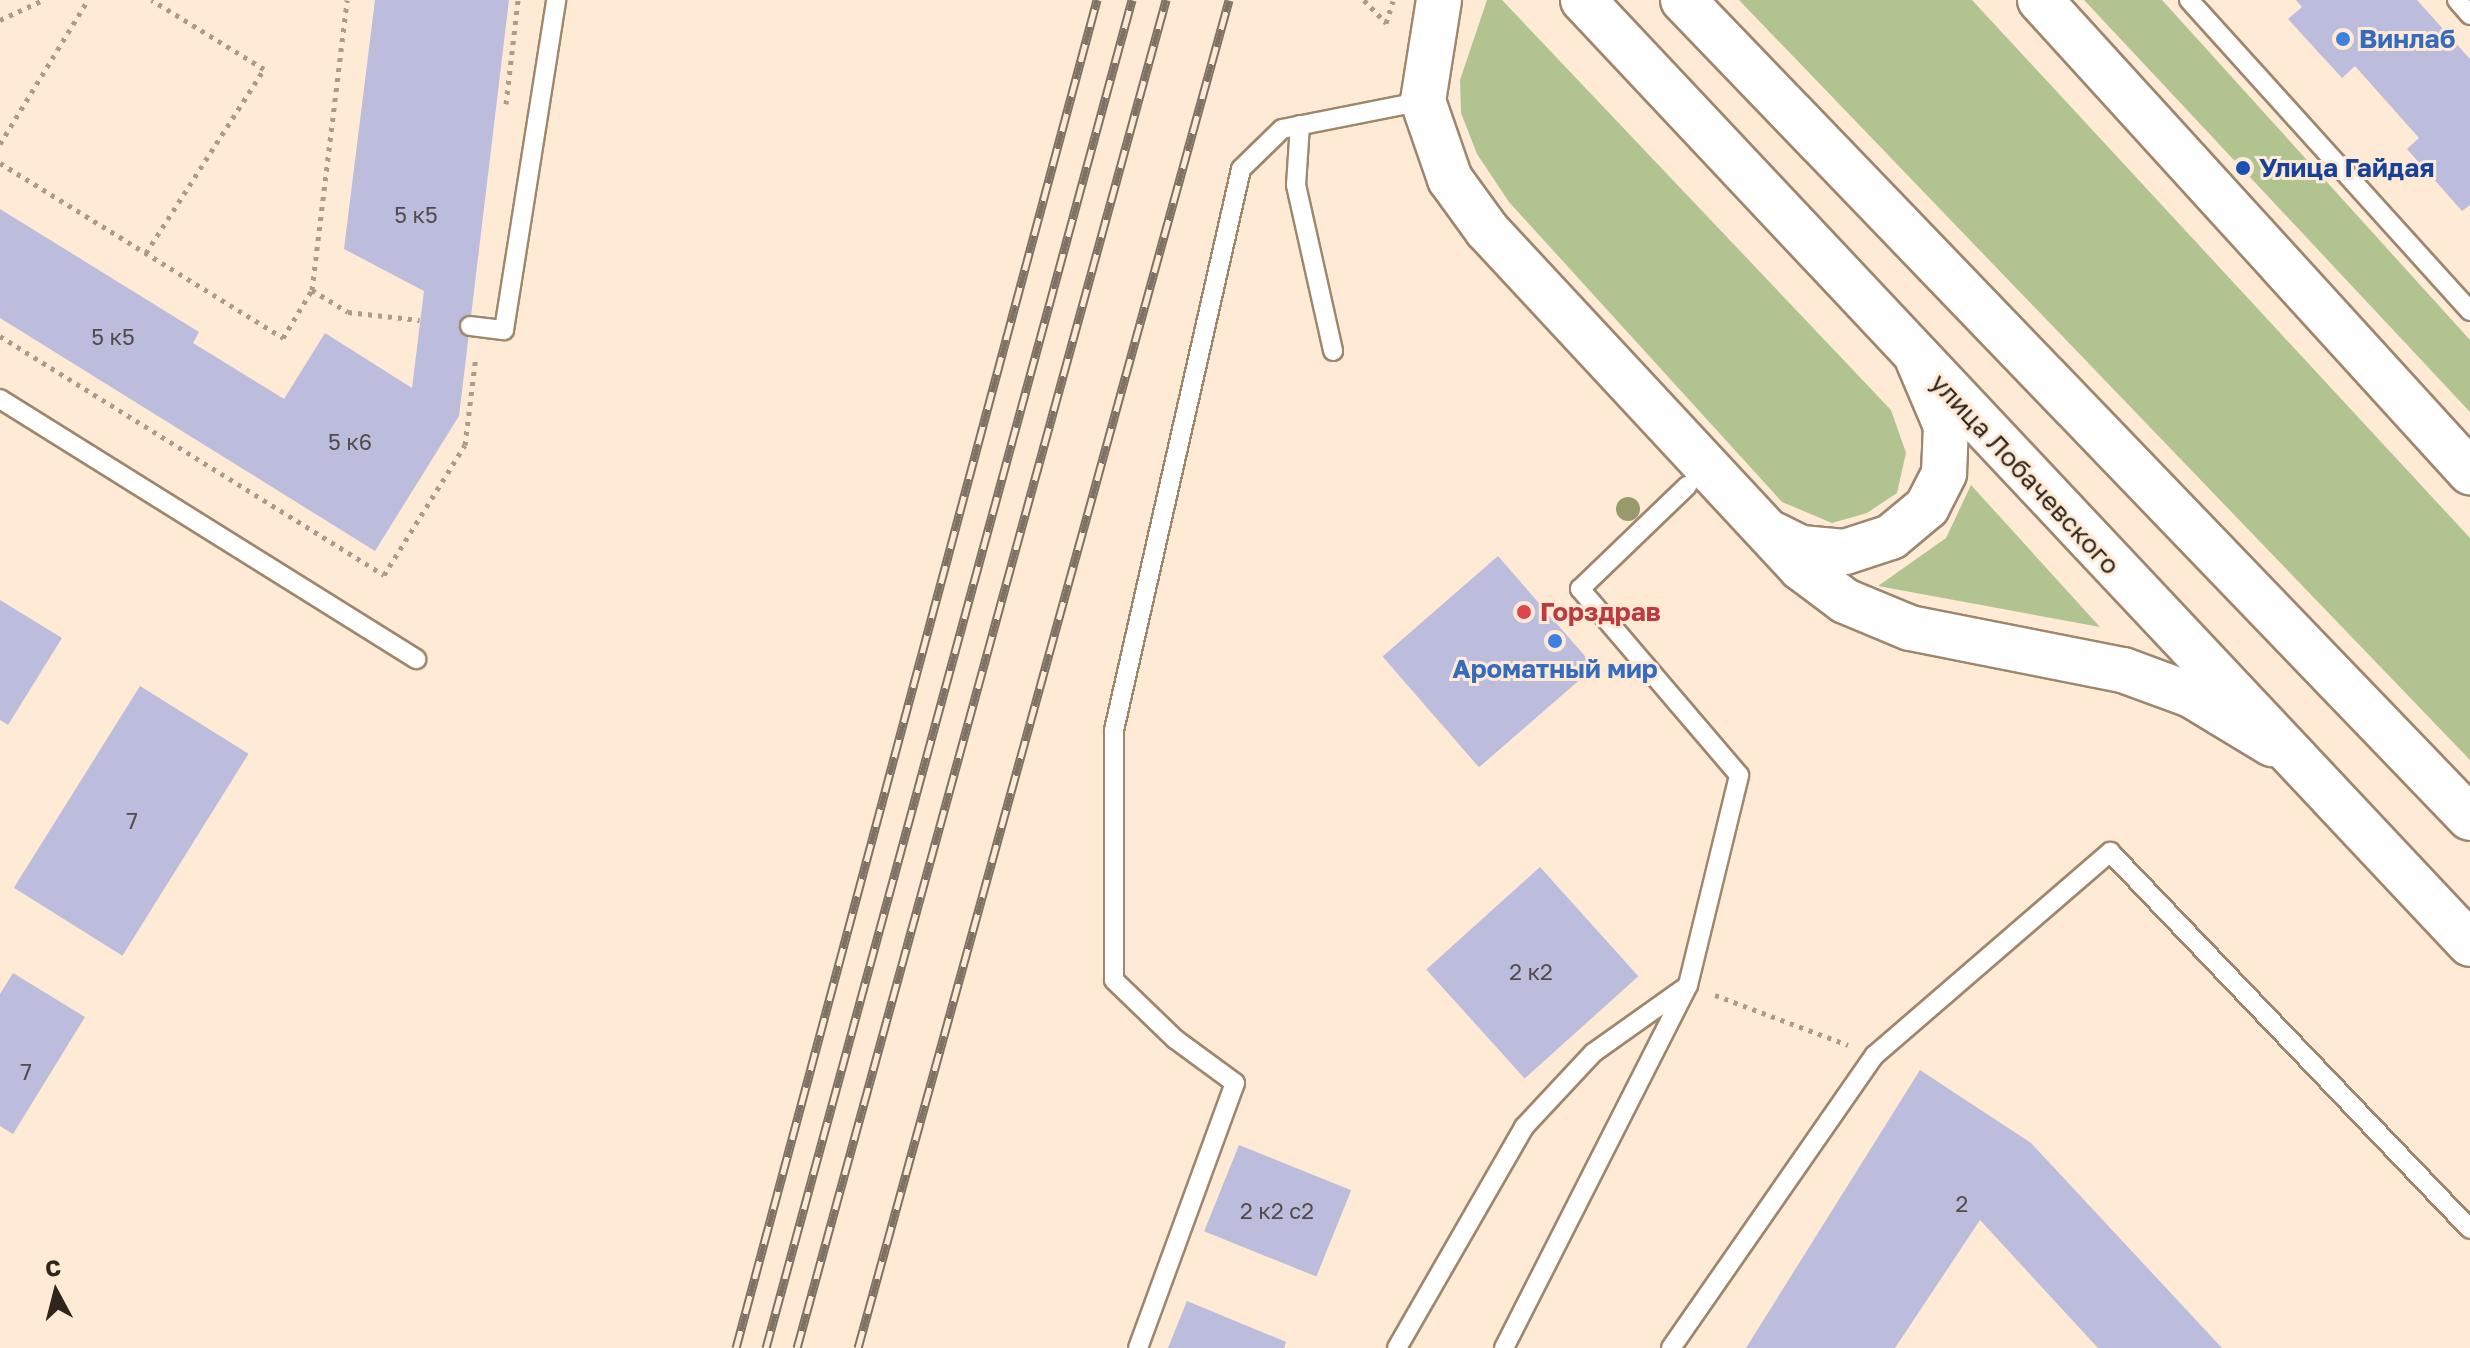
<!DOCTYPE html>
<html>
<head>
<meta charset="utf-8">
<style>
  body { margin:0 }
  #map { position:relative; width:2470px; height:1348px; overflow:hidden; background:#ffead5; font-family:"Golos Text",sans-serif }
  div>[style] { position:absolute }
  .green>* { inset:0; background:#b1c490 }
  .building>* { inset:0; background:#bcbcdc; transform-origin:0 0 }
  .path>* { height:5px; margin-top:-2.5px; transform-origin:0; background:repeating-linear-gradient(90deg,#ab9b8a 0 4px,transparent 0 10px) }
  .roads { filter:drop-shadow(2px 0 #9e876e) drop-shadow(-2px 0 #9e876e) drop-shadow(0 2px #9e876e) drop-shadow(0 -2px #9e876e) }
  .service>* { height:18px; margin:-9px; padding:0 9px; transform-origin:9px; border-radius:9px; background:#fff }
  .tertiary>* { height:44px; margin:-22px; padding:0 22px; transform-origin:22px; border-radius:22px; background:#fff }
  .secondary>* { height:44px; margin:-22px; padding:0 22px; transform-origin:22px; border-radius:22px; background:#fff }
  .rail>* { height:9px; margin-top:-4.5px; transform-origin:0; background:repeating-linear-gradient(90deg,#ffead5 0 18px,#7f7163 0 36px); box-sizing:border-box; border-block:2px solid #7f7163 }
  .trees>* { width:24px; height:24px; margin:-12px; border-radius:50%; background:#9a9b6b }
  .dots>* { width:22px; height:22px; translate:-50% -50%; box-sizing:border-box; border:4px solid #ffead5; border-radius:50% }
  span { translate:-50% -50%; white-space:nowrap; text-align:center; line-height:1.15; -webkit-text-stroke:6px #ffead5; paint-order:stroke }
  .number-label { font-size:22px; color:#524b4b }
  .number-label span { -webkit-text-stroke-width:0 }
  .shop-label { font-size:26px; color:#366cbe; font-weight:700 }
  .left { translate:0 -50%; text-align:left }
  .transit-label { font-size:26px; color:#164399; font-weight:700 }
  .street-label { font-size:26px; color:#2e251b }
  .health-label { font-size:26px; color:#be3a42; font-weight:700 }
  .north { position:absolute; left:16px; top:1252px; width:80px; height:80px; -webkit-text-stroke:6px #ffead5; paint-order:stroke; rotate:353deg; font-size:22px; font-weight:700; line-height:32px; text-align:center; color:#2e251b }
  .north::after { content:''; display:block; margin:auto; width:28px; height:36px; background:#2e251b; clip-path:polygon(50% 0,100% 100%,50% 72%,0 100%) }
</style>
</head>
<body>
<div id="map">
  <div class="green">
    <i style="clip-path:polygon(1487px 0,1502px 0,1891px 410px,1906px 453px,1897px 493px,1867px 513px,1832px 523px,1782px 502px,1509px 202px,1477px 154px,1461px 113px,1460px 80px)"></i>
    <i style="clip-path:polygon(1739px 0,1972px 0,2470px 538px,2470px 760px)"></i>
    <i style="clip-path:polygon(2084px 0,2162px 0,2470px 340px,2470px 412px)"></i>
    <i style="clip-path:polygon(1971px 485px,2100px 627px,1878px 586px,1946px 538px)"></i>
  </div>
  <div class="building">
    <i style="clip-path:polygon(375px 0,509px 0,459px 416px,375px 551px,0 318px,0 209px,199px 332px,193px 343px,284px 399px,325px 333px,412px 388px,424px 291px,344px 249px)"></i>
    <i style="clip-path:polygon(2296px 0,2417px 0,2470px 59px,2470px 205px,2462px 211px,2407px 149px,2419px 138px,2355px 66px,2342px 78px,2288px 19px,2302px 7px)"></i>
    <i style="left:1498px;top:556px;width:147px;height:153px;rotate:49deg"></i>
    <i style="clip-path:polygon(0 600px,62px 638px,8px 725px,0 720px)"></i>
    <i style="left:140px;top:686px;width:128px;height:238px;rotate:32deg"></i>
    <i style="left:1540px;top:867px;width:147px;height:153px;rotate:48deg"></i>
    <i style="clip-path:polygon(13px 973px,85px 1017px,13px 1134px,0 1126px,0 994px)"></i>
    <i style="clip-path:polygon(1920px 1070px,2031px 1143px,2222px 1348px,2098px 1348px,1980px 1220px,1895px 1348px,1746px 1348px)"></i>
    <i style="left:1239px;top:1145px;width:121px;height:93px;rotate:22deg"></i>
    <i style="clip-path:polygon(1187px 1301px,1286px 1342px,1284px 1348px,1168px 1348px)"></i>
  </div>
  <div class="path">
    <i style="left:1364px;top:0;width:32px;rotate:46deg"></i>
    <i style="left:1386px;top:23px;width:23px;rotate:-72deg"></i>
    <i style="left:0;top:20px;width:47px;rotate:-24.9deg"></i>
    <i style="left:506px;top:104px;width:105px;rotate:-83.4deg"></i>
    <i style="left:0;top:144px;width:169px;rotate:-58.6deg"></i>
    <i style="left:0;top:163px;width:333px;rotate:31.7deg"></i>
    <i style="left:283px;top:338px;width:56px;rotate:-58.9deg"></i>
    <i style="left:312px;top:290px;width:292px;rotate:-83.1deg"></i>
    <i style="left:146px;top:253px;width:219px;rotate:-57.3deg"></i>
    <i style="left:264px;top:69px;width:132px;rotate:-148.4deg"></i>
    <i style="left:312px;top:290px;width:42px;rotate:31.4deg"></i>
    <i style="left:348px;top:312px;width:72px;rotate:6.3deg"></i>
    <i style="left:0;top:336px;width:452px;rotate:31.9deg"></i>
    <i style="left:384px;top:575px;width:153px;rotate:-58.1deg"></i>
    <i style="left:465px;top:445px;width:90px;rotate:-83deg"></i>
    <i style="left:1715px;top:995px;width:142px;rotate:20.6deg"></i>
  </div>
  <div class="roads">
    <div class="service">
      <i style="left:2189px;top:0;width:419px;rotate:47.9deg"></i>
      <i style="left:2457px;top:0;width:20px;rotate:49deg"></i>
      <i style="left:1300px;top:125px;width:60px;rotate:93.8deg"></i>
      <i style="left:1296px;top:185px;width:170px;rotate:77.4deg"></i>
      <i style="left:470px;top:326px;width:34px;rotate:7deg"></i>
      <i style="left:504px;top:330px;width:334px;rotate:-81deg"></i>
      <i style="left:0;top:399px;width:491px;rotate:32deg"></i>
      <i style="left:1138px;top:1348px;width:282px;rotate:-69.9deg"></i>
      <i style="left:1235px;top:1083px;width:74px;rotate:-143.7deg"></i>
      <i style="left:1175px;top:1039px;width:85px;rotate:-136deg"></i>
      <i style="left:1114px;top:980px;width:250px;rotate:-90deg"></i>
      <i style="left:1114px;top:730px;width:575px;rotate:-77.24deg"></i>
      <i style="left:1241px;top:169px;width:57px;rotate:-44.3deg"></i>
      <i style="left:1282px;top:129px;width:144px;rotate:-11.2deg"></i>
      <i style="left:1397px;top:1348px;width:255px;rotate:-60.1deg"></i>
      <i style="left:1524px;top:1127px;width:101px;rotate:-47deg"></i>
      <i style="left:1593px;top:1053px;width:114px;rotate:-35.4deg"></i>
      <i style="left:1504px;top:1348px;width:407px;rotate:-63.1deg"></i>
      <i style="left:1688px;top:985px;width:216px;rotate:-76.3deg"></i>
      <i style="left:1739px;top:775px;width:245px;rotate:-130.5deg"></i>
      <i style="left:1580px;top:589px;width:149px;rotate:-43.9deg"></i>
      <i style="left:1671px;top:1348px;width:357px;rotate:-55.2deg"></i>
      <i style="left:1875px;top:1055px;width:311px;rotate:-40.8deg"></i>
      <i style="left:2110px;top:852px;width:521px;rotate:46.32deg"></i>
    </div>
    <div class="tertiary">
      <i style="left:1439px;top:0;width:102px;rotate:99deg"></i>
      <i style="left:1423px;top:101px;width:83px;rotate:70.9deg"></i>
      <i style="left:1450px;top:179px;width:63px;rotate:54deg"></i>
      <i style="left:1487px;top:230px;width:461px;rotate:47.1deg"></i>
      <i style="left:1801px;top:568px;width:55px;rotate:36.9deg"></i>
      <i style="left:1845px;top:601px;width:70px;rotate:22.6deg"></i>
      <i style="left:1910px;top:628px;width:217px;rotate:11.2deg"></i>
      <i style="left:2123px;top:670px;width:72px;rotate:20.2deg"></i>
      <i style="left:2191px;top:695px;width:95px;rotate:31.2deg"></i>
      <i style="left:2040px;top:0;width:639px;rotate:47.67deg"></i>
      <i style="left:1775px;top:535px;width:29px;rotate:27deg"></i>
      <i style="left:1801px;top:548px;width:44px;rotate:5.2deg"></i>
      <i style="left:1845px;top:552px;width:48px;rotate:-18.1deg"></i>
      <i style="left:1891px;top:537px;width:47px;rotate:-39.8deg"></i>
      <i style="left:1927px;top:507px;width:38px;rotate:-63deg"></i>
      <i style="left:1944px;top:473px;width:47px;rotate:-87.6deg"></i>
      <i style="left:1946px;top:426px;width:72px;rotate:-113deg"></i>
    </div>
    <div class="secondary">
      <i style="left:1583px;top:0;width:1295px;rotate:46.78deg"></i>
      <i style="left:1683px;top:0;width:1135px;rotate:46.11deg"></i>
    </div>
  </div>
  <div class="rail">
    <i style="left:736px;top:1348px;width:1396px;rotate:-75.01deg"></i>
    <i style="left:766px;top:1348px;width:1397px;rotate:-74.81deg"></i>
    <i style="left:797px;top:1348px;width:1398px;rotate:-74.69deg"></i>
    <i style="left:858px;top:1348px;width:1398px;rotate:-74.61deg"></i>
  </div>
  <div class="trees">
    <i style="left:1628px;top:509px"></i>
  </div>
  <div class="dots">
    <i style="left:2343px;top:39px;background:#3f7fe0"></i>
    <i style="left:2243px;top:168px;background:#1a4fb4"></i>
    <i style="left:1524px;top:612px;background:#e0444e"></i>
    <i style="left:1555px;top:641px;background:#3f7fe0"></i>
  </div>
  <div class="number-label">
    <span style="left:416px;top:215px">5 к5</span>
    <span style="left:113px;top:337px">5 к5</span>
    <span style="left:350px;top:442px">5 к6</span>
    <span style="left:132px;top:821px">7</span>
    <span style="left:1531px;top:972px">2 к2</span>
    <span style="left:26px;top:1072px">7</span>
    <span style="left:1962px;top:1204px">2</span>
    <span style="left:1277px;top:1211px">2 к2 с2</span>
  </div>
  <div class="shop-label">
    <span class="left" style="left:2359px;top:39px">Винлаб</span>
    <span style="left:1555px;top:669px">Ароматный мир</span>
  </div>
  <div class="transit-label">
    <span class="left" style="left:2259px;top:168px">Улица Гайдая</span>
  </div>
  <div class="street-label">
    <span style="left:2025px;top:474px;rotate:47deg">улица Лобачевского</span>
  </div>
  <div class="health-label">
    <span class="left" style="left:1540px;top:612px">Горздрав</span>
  </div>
  <div class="north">С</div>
</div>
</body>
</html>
